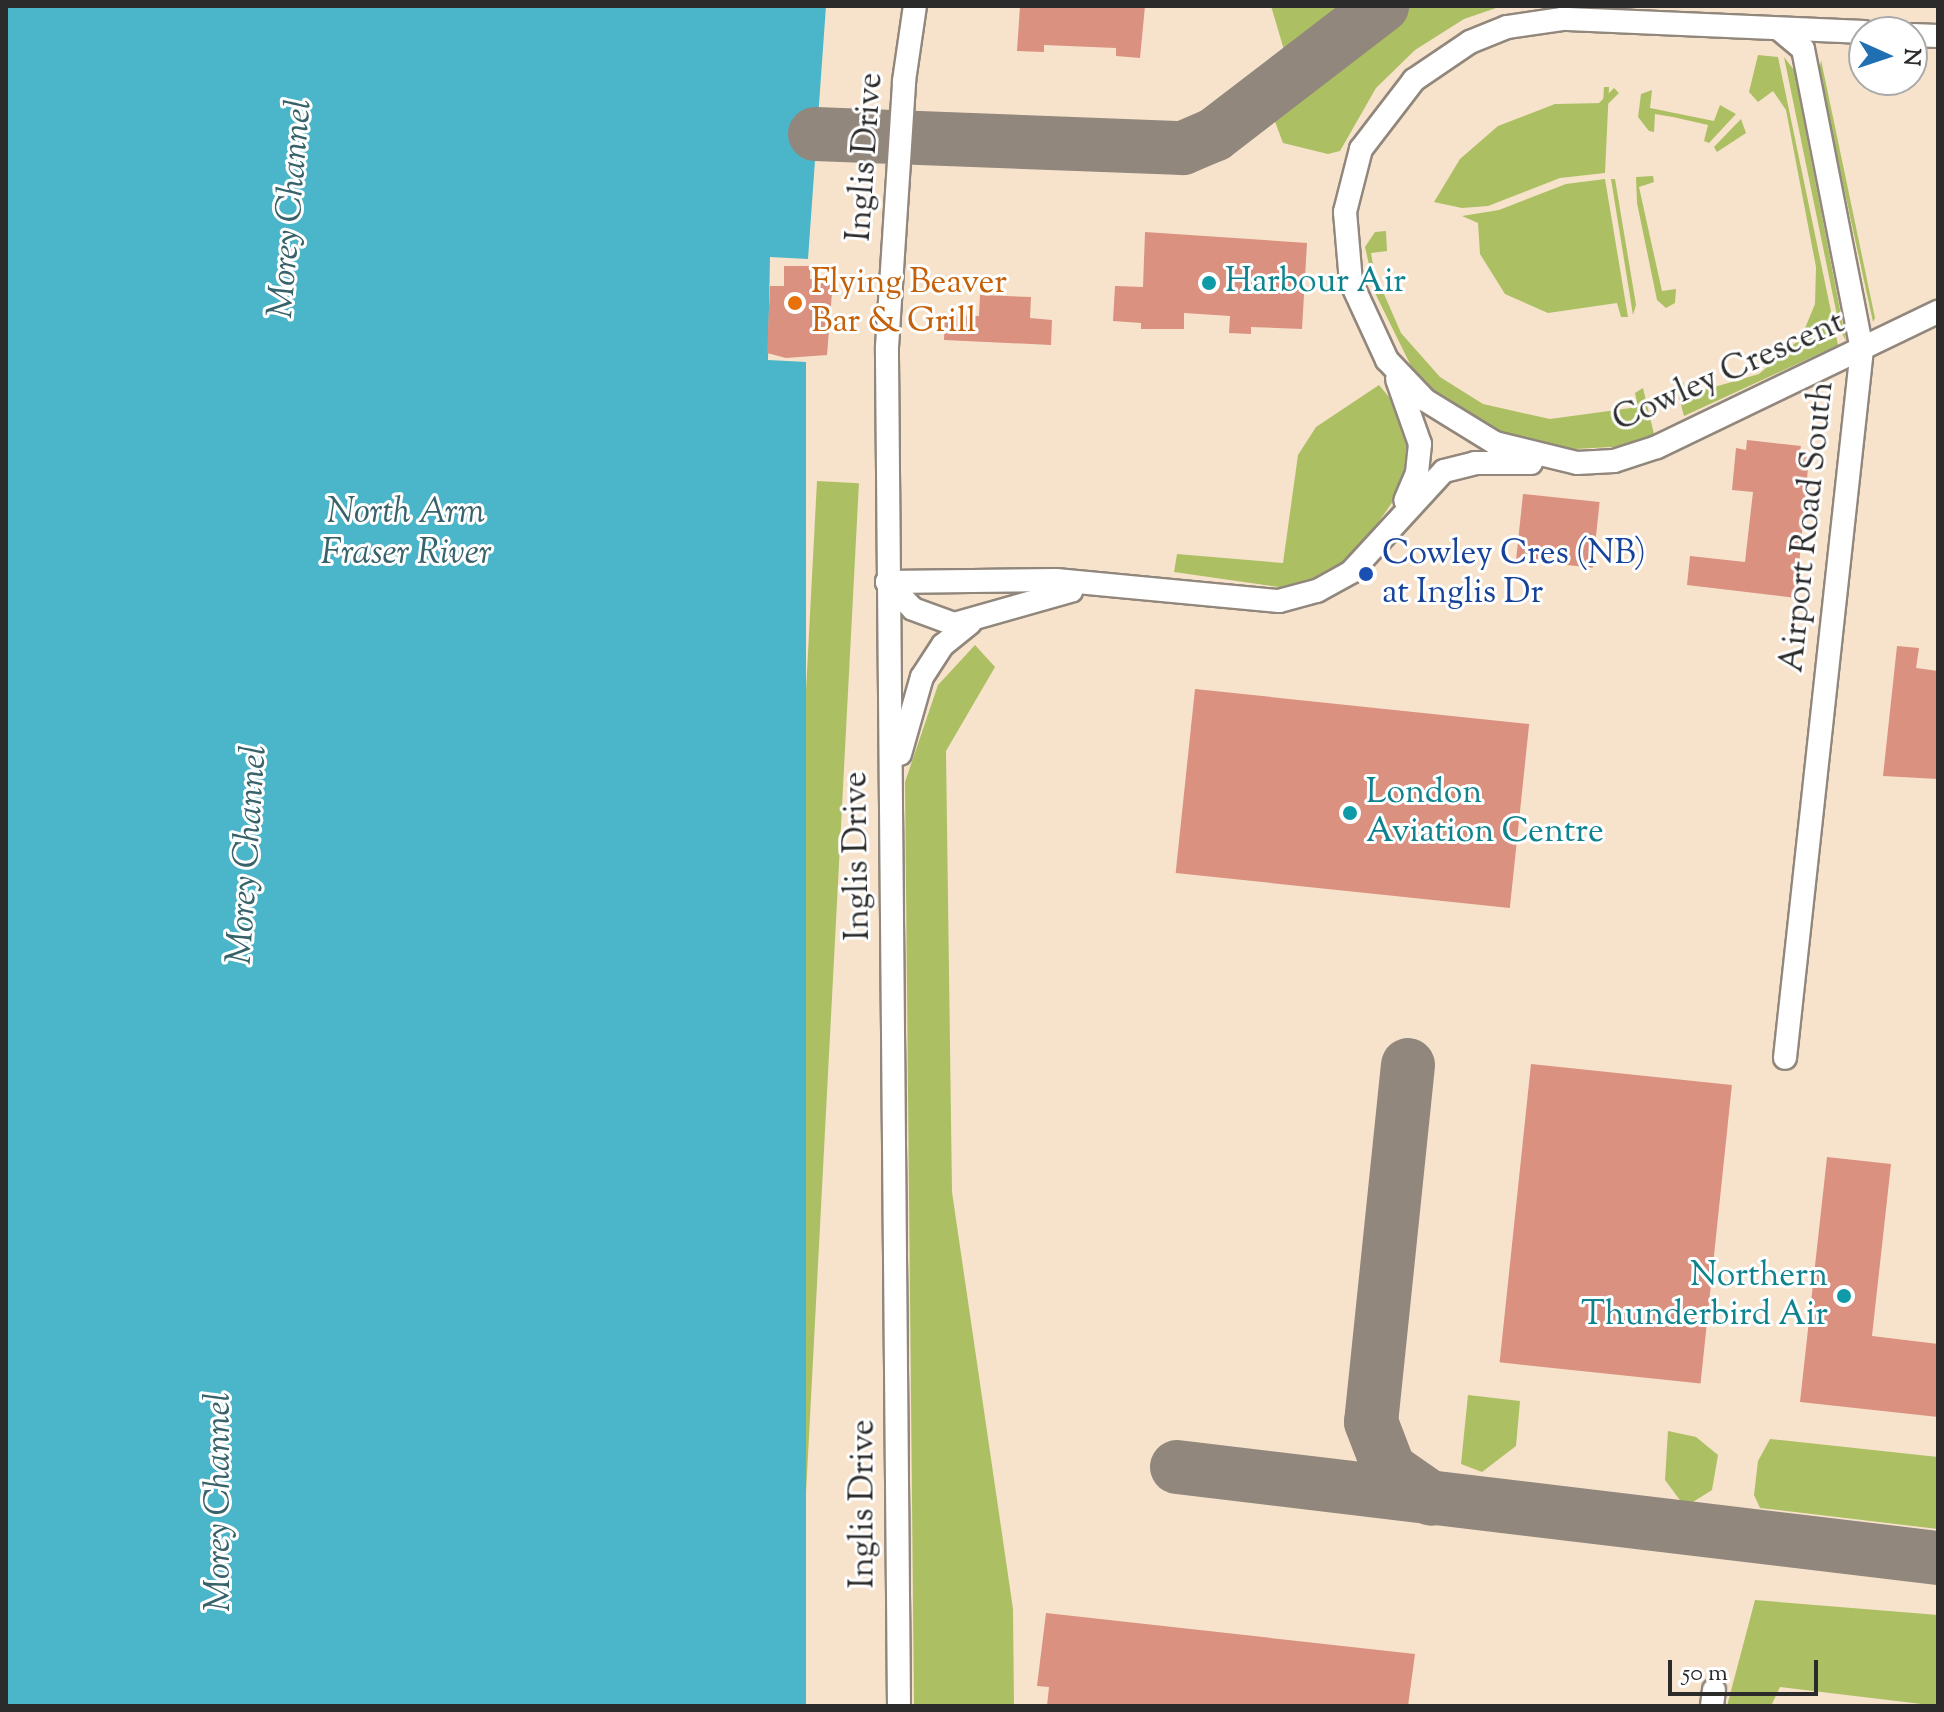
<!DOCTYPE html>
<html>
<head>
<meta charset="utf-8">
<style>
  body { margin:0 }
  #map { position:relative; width:1944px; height:1712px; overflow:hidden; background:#f7e3cc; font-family:"Sorts Mill Goudy",serif }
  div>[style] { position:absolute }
  .green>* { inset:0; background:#acbf63; transform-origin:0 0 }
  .water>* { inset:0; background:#4bb5c9 }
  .taxiway>* { height:54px; margin:-27px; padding:0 27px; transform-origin:27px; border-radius:27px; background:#91877c }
  .building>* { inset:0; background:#da917f; transform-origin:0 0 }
  .roads { filter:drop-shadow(2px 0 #91877c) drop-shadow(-2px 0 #91877c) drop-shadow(0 2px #91877c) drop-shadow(0 -2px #91877c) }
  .minor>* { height:22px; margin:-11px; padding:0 11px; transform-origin:11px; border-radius:11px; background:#fff }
  .dots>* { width:22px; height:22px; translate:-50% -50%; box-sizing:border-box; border:4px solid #fff; border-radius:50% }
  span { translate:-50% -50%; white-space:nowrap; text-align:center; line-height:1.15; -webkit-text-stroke:6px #fff; paint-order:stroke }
  .street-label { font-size:34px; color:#2b2b2b }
  .food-label { font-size:34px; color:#c56008 }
  .left { translate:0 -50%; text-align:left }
  .culture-label { font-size:34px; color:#0d838f }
  .right { translate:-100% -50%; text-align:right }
  .transit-label { font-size:34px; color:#164399 }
  .water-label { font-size:36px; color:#38626a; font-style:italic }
  .frame { position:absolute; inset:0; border:8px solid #2b2b2b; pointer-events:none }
  .north { position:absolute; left:1848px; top:16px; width:80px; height:80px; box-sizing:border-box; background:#fff; border:2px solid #aaa; border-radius:50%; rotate:93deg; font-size:22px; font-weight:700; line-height:32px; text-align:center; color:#2b2b2b }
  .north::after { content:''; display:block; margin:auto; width:28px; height:36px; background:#1f6fb2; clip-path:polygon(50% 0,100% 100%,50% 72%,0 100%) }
  .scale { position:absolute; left:1668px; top:1660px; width:150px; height:36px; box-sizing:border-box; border:4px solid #2b2b2b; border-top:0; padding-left:10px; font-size:24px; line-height:28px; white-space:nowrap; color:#2b2b2b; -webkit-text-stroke:6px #fff; paint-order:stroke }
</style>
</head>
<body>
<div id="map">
  <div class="green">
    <i style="clip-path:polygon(1271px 6px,1363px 6px,1287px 60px)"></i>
    <i style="clip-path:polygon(1406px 6px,1502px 6px,1464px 19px,1415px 50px,1376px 88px,1340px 151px,1328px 154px,1283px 143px,1274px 119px,1282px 104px)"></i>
    <i style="clip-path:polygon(1758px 55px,1778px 57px,1838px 345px,1684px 416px,1675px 382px,1683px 382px,1687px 395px,1759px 374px,1801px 338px,1815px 304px,1816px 267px,1786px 110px,1773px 91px,1758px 102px,1749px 92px)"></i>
    <i style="clip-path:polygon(1784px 57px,1794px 70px,1846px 341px,1840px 330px)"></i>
    <i style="clip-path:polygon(1821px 60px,1875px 318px,1873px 322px,1819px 73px)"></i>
    <i style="clip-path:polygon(1604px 87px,1609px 87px,1605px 173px,1560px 178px,1488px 206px,1462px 208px,1434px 202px,1460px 159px,1498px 126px,1555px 104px,1603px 103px)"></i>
    <i style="left:1614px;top:88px;width:7px;height:85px;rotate:45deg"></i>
    <i style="clip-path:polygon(1652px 90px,1650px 108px,1714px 121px,1720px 105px,1736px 114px,1709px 143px,1704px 141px,1708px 125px,1673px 117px,1655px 114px,1654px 132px,1649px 131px,1638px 117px,1641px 94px)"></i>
    <i style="clip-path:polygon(1741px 119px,1746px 133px,1717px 152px,1714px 147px)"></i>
    <i style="clip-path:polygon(1653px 176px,1654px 182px,1639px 187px,1662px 291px,1676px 289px,1675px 303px,1666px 308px,1657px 300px,1637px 203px,1636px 177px)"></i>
    <i style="clip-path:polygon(1605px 179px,1628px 317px,1621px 317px,1617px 303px,1548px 313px,1505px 294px,1480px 254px,1478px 223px,1462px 216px,1499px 210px,1566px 184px)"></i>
    <i style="clip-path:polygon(1611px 179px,1615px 179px,1636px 305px,1633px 315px)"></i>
    <i style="clip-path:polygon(1386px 231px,1387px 251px,1371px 253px,1374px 271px,1401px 333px,1440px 377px,1483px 404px,1550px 419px,1638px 407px,1635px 393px,1643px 388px,1654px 434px,1629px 446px,1557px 450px,1494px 431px,1440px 398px,1412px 368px,1376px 295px,1365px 247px,1375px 232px)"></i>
    <i style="clip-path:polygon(1379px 385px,1399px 409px,1412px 441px,1403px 487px,1361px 547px,1326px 575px,1286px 588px,1174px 572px,1177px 554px,1283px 563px,1298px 455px,1316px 427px)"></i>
    <i style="left:817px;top:481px;width:42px;height:1225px;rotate:3deg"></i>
    <i style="clip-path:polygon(975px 645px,995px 667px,946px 751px,952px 1192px,1013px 1609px,1014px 1706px,914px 1706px,905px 782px,938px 685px)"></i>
    <i style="clip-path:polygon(1468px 1395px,1520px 1401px,1516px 1446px,1482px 1472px,1461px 1464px)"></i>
    <i style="clip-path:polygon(1668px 1431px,1696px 1437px,1718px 1455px,1712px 1490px,1685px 1507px,1665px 1480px)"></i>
    <i style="clip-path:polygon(1770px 1439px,1938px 1457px,1938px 1529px,1760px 1508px,1754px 1495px,1758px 1461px)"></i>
    <i style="clip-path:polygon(1755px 1600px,1938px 1615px,1938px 1706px,1780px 1687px,1771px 1706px,1727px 1706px)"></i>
  </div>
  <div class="water">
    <i style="clip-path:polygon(6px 6px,826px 6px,808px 259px,770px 257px,768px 360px,806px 362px,806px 1706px,6px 1706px)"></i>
  </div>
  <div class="taxiway">
    <i style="left:815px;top:134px;width:368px;rotate:2.2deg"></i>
    <i style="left:1183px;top:148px;width:34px;rotate:-23deg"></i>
    <i style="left:1214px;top:135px;width:212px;rotate:-37.5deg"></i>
    <i style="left:1408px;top:1065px;width:359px;rotate:95.9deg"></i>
    <i style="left:1371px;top:1422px;width:50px;rotate:69deg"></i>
    <i style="left:1389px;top:1469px;width:52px;rotate:34.9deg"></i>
    <i style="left:1177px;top:1467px;width:766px;rotate:6.82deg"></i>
  </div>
  <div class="building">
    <i style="clip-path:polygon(1020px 6px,1145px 6px,1140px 58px,1116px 56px,1116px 48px,1044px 45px,1044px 52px,1017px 51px)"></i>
    <i style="clip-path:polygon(1145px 232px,1307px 243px,1302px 329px,1251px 327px,1251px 334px,1229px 333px,1230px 316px,1184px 313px,1184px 329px,1141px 329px,1141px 323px,1113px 321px,1115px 286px,1143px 287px)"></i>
    <i style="clip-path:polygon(784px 266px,810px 266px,810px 279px,833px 280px,827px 355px,786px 358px,767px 353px,770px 286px,784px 286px)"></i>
    <i style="clip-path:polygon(980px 295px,1031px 297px,1030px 318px,1052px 320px,1051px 345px,944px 340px,945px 315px,979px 316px)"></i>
    <i style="clip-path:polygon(1747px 440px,1801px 446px,1799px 456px,1809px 457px,1796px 598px,1687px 585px,1690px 556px,1745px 562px,1753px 492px,1732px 490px,1736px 448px,1746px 450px)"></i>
    <i style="left:1523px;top:494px;width:77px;height:66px;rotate:6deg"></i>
    <i style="clip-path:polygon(1897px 646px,1919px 648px,1916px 668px,1938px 671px,1938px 779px,1883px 776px)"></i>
    <i style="left:1195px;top:689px;width:336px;height:185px;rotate:6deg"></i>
    <i style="left:1531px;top:1064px;width:202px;height:300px;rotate:6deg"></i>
    <i style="clip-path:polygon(1827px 1157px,1891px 1164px,1872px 1336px,1938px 1344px,1938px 1417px,1800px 1402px)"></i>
    <i style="clip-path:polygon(1046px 1613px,1415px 1654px,1408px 1706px,1047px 1706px,1049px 1687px,1037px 1686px)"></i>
  </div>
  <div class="roads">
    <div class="minor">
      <i style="left:1779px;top:29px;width:31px;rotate:40deg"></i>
      <i style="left:1803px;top:49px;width:306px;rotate:78.9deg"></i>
      <i style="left:1862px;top:349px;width:713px;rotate:96.2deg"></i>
      <i style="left:1864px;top:32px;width:302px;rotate:-177.5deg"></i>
      <i style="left:1562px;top:19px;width:56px;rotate:171.7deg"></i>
      <i style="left:1507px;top:27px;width:40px;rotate:158deg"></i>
      <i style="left:1470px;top:42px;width:68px;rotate:145.8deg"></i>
      <i style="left:1414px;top:80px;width:87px;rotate:127.5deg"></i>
      <i style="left:1361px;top:149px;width:65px;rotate:104.3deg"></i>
      <i style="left:1345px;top:212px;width:70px;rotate:85.1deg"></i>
      <i style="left:1351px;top:282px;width:86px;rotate:65.2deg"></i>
      <i style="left:1387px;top:360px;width:55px;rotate:46.5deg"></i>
      <i style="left:1425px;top:400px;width:82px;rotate:31.6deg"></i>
      <i style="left:1495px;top:443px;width:84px;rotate:13.7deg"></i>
      <i style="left:1577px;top:463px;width:37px;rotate:-3deg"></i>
      <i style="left:1614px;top:461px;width:45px;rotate:-18deg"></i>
      <i style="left:1657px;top:447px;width:312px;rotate:-25.7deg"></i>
      <i style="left:1912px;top:35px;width:26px;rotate:2deg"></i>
      <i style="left:1397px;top:379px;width:69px;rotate:70.5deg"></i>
      <i style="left:1420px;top:444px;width:29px;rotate:96deg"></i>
      <i style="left:1417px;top:473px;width:30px;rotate:113deg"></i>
      <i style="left:887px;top:582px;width:169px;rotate:-0.7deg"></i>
      <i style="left:1056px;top:580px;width:224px;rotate:5.4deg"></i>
      <i style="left:1279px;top:601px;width:39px;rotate:-15deg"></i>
      <i style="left:1317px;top:591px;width:39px;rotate:-29deg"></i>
      <i style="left:1351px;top:572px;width:137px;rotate:-47.4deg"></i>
      <i style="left:1444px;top:471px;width:32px;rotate:-14deg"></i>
      <i style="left:1475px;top:463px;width:56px"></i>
      <i style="left:887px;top:582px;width:37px;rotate:46deg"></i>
      <i style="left:913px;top:609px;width:44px;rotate:20.1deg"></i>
      <i style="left:954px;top:624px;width:122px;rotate:-15.8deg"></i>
      <i style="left:900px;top:754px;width:80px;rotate:-74.1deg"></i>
      <i style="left:922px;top:677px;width:38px;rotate:-57deg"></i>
      <i style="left:943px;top:645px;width:35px;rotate:-39deg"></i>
      <i style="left:899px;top:1706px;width:1359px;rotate:-90.51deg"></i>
      <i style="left:887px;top:347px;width:267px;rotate:-86.3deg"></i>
      <i style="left:904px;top:81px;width:76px;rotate:-81.7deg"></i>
      <i style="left:1712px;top:1706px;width:16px;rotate:-83deg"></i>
    </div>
  </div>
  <div class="dots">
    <i style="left:1209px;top:283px;background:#0f9aa8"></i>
    <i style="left:795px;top:303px;background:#e8710a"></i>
    <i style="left:1366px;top:574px;background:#1a4fb4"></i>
    <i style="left:1350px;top:813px;background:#0f9aa8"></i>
    <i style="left:1844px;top:1296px;background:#0f9aa8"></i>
  </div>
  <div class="street-label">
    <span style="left:866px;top:157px;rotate:-86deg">Inglis Drive</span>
    <span style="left:1729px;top:372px;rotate:-24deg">Cowley Crescent</span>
    <span style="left:1808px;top:527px;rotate:-84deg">Airport Road South</span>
    <span style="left:858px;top:856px;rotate:-91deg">Inglis Drive</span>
    <span style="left:864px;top:1504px;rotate:-90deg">Inglis Drive</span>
  </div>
  <div class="food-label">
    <span class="left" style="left:811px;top:303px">Flying Beaver<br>Bar &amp; Grill</span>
  </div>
  <div class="culture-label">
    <span class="left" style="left:1225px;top:283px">Harbour Air</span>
    <span class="left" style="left:1366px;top:813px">London<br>Aviation Centre</span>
    <span class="right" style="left:1828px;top:1296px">Northern<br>Thunderbird Air</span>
  </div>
  <div class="transit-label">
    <span class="left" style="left:1382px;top:574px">Cowley Cres (NB)<br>at Inglis Dr</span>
  </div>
  <div class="water-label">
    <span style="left:292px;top:209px;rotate:-85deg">Morey Channel</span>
    <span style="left:406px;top:534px">North Arm<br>Fraser River</span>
    <span style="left:249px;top:855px;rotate:-86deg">Morey Channel</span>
    <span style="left:221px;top:1502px;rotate:-90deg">Morey Channel</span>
  </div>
  <div class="frame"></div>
  <div class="north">N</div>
  <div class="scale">50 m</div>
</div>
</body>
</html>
